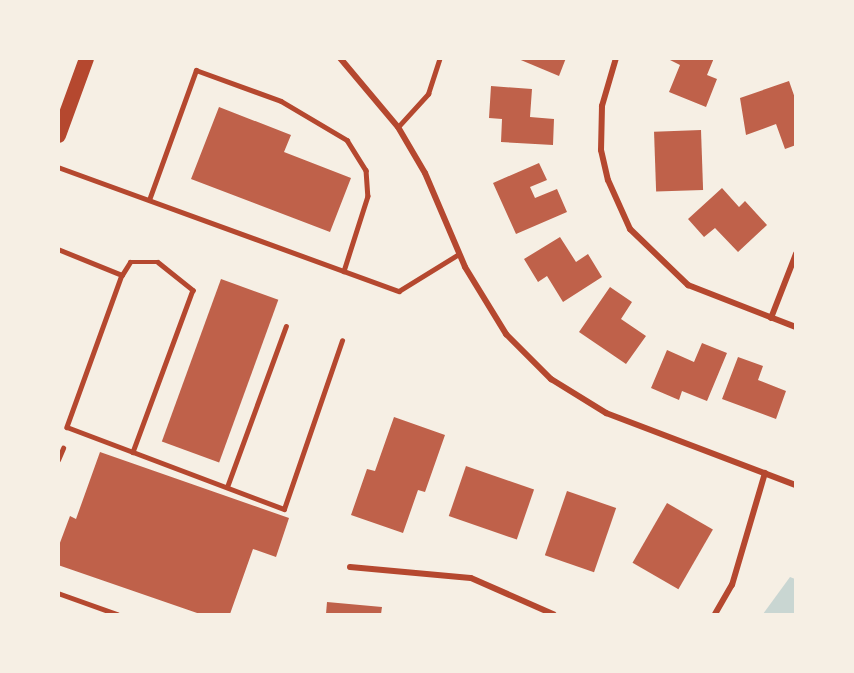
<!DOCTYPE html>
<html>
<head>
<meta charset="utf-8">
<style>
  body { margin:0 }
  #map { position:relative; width:854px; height:673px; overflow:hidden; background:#f6efe4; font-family:Roboto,sans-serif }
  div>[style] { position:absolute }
  .water>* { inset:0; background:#c9d6d2 }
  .building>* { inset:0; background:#bf614a; transform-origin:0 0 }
  .service>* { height:4.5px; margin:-2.25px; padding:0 2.25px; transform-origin:2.25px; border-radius:2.25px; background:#b5482f }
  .minor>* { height:6px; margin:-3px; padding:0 3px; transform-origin:3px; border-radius:3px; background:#b5482f }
  .primary>* { height:15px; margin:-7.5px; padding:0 7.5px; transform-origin:7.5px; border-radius:7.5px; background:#b5482f }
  span { translate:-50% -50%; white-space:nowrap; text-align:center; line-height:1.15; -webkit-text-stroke:6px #f6efe4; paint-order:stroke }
  .frame { position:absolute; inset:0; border:60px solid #f6efe4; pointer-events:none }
</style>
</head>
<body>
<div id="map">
  <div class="water">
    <i style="clip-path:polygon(790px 577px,795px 579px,795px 614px,763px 614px)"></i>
  </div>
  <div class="building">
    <i style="clip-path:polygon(516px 58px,566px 58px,559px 76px)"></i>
    <i style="clip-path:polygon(666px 58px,714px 58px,707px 75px,717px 79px,706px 107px,669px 92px,680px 65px)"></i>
    <i style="clip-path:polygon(789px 81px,796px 101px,796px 145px,785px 149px,776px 124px,746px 135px,740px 98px)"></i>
    <i style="clip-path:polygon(491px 86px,532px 89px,530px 117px,554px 119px,553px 145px,501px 142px,502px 119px,489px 118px)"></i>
    <i style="clip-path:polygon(219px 107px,291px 135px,284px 152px,351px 178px,330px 232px,191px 179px)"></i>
    <i style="left:701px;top:130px;width:60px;height:47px;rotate:88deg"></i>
    <i style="clip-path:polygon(539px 163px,547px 180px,530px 187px,535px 198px,557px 189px,567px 212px,516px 234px,493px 183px)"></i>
    <i style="clip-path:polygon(722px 188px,739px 207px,745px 201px,767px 225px,738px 252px,715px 228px,704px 237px,688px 219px)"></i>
    <i style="clip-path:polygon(560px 237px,576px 262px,588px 254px,602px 277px,563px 302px,547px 276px,538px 282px,524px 259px)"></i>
    <i style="left:221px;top:279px;width:61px;height:173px;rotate:20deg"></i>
    <i style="clip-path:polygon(610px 287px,632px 302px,621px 319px,646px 336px,626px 364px,579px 332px)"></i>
    <i style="clip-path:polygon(702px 343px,727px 353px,707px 401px,682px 391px,679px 400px,651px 388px,667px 350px,694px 362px)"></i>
    <i style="clip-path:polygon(738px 357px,763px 366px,758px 380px,786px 391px,776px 419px,722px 399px)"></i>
    <i style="clip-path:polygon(394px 417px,445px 435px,425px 492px,418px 490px,403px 533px,351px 515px,367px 469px,375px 471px)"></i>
    <i style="clip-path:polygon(100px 452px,289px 518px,276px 557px,253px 549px,230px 614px,200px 614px,58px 565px,58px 548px,70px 516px,76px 519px)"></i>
    <i style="left:466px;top:466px;width:72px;height:53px;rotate:19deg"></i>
    <i style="left:567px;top:491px;width:52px;height:68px;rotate:19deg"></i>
    <i style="left:667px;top:503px;width:53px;height:69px;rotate:30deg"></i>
    <i style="clip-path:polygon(327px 602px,382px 607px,381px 614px,326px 614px)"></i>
  </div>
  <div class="service">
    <i style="left:398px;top:127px;width:45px;rotate:-47.7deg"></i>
    <i style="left:428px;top:94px;width:38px;rotate:-72deg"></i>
    <i style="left:58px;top:167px;width:363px;rotate:20deg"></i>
    <i style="left:399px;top:291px;width:70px;rotate:-31.7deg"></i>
    <i style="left:149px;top:200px;width:138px;rotate:-70.1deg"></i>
    <i style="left:196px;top:70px;width:90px;rotate:20deg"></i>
    <i style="left:281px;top:101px;width:77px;rotate:30.6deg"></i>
    <i style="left:347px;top:140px;width:36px;rotate:58deg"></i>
    <i style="left:366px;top:170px;width:26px;rotate:86deg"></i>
    <i style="left:368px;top:196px;width:79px;rotate:107.7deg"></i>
    <i style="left:58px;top:249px;width:69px;rotate:22.1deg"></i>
    <i style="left:122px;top:275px;width:162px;rotate:109.9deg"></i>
    <i style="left:67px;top:427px;width:232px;rotate:20.7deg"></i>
    <i style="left:284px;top:509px;width:178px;rotate:-71deg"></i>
    <i style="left:122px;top:275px;width:15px;rotate:-58deg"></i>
    <i style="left:130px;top:262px;width:28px"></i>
    <i style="left:158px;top:262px;width:45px;rotate:38.7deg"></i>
    <i style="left:193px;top:290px;width:173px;rotate:110.3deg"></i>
    <i style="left:58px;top:460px;width:13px;rotate:-67deg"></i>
    <i style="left:227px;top:487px;width:171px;rotate:-69.9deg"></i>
    <i style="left:58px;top:593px;width:63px;rotate:19.6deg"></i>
  </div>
  <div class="minor">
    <i style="left:340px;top:58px;width:90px;rotate:50deg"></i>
    <i style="left:398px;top:127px;width:53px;rotate:59.6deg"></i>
    <i style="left:425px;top:173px;width:102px;rotate:66.9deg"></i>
    <i style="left:465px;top:267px;width:79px;rotate:58.5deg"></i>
    <i style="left:506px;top:334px;width:64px;rotate:45deg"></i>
    <i style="left:551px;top:379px;width:65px;rotate:31.7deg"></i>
    <i style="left:606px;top:413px;width:203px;rotate:20.8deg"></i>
    <i style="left:616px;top:58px;width:50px;rotate:106.3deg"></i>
    <i style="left:602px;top:106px;width:44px;rotate:91.3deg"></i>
    <i style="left:601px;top:150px;width:31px;rotate:77deg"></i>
    <i style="left:608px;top:180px;width:54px;rotate:65.8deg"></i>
    <i style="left:630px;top:229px;width:81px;rotate:44deg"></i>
    <i style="left:688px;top:285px;width:116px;rotate:21.3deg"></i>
    <i style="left:771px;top:318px;width:69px;rotate:-68.7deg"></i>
    <i style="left:350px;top:567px;width:121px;rotate:5.2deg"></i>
    <i style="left:471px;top:578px;width:90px;rotate:23.7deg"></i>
    <i style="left:715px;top:614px;width:34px;rotate:-60deg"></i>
    <i style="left:732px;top:585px;width:117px;rotate:-73.6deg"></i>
  </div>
  <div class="primary">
    <i style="left:58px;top:135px;width:82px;rotate:-70deg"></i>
  </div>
  <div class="frame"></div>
</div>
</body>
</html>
